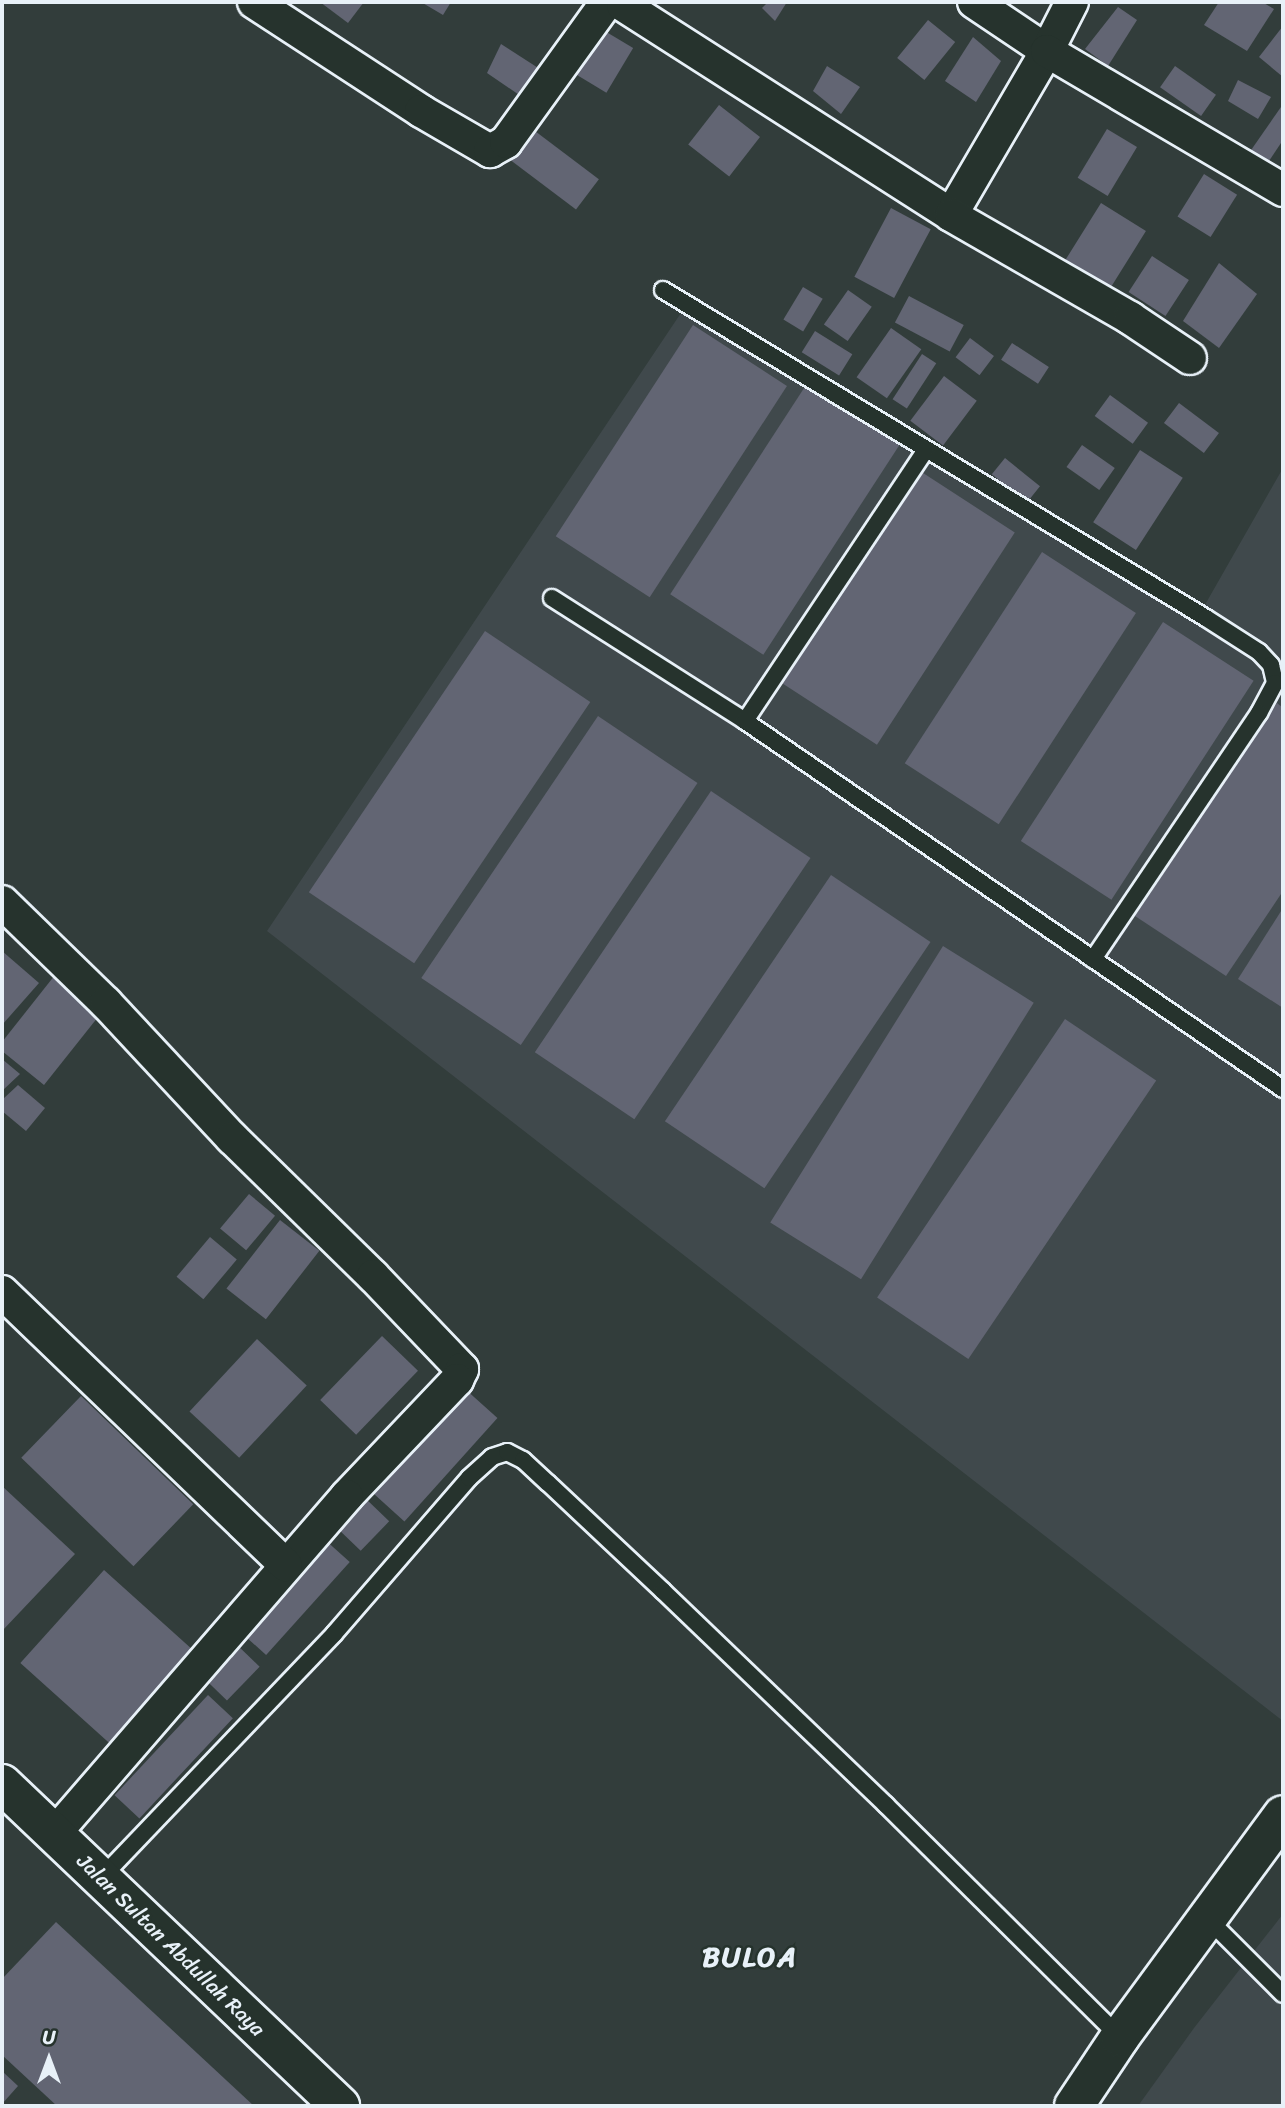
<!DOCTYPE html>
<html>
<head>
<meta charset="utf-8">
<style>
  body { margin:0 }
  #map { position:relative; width:1285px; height:2108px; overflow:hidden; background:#323d3b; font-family:Sriracha,sans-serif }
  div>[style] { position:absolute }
  .built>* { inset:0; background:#40494c }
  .building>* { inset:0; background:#626573; transform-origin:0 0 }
  .roads { filter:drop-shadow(2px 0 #e8f1f8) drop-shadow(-2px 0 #e8f1f8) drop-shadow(0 2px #e8f1f8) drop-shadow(0 -2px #e8f1f8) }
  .lane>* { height:16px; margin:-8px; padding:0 8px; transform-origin:8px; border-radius:8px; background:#26332d }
  .street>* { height:32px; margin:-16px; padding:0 16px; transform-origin:16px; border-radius:16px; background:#26332d }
  .secondary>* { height:38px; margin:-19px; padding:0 19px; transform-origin:19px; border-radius:19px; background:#26332d }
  span { translate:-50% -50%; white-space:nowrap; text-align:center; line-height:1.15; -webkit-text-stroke:5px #26332d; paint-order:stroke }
  .street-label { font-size:21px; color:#e8f1f8 }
  .district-label { font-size:28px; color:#e8f1f8; font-weight:700; letter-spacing:2px }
  .frame { position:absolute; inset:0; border:4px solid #e8f1f8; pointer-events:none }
  .north { position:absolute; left:14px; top:2024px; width:70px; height:70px; -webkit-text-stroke:5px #26332d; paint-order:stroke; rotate:0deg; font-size:19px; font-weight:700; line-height:28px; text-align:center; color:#e8f1f8 }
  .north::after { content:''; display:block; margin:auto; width:24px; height:32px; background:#e8f1f8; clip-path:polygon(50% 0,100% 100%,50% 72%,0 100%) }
</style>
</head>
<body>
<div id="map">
  <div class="built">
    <i style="clip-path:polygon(687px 304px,1202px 610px,1283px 468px,1283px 1721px,267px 931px)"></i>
    <i style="clip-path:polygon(1283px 1914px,1283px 2106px,1138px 2106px,1194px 2028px)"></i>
  </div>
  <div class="building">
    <i style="clip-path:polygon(320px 2px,364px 2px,348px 23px)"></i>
    <i style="clip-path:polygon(421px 2px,451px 2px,443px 15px)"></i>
    <i style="clip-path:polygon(768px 2px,787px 2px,775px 21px,762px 8px)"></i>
    <i style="clip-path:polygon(1219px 2px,1262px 2px,1274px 9px,1247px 51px,1204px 25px)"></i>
    <i style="clip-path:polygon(1118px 7px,1137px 20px,1108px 66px,1085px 49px)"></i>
    <i style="left:928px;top:20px;width:35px;height:49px;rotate:39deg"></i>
    <i style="clip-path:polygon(1283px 26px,1283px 77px,1259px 57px)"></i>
    <i style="left:598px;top:27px;width:41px;height:52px;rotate:31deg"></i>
    <i style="clip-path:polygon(973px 37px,1001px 61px,976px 102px,945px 81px)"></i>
    <i style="clip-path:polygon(501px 44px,546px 73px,525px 99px,487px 73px)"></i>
    <i style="clip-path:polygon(827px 66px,860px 87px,841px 114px,813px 91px)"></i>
    <i style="left:1175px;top:66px;width:50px;height:26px;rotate:35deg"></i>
    <i style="clip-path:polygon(1238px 80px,1271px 97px,1258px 119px,1228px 101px)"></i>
    <i style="left:719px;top:105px;width:52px;height:50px;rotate:38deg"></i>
    <i style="clip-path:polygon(1281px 107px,1283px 109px,1283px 140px,1267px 164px,1249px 153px)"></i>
    <i style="left:527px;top:125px;width:90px;height:38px;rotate:37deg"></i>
    <i style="left:1107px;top:129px;width:35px;height:57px;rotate:31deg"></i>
    <i style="left:1204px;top:174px;width:39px;height:50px;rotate:32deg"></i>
    <i style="left:1101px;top:203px;width:53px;height:75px;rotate:32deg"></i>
    <i style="left:891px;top:208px;width:45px;height:78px;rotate:28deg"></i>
    <i style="left:1152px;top:256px;width:44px;height:43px;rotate:33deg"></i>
    <i style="clip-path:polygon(1219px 263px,1257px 294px,1219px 348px,1183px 321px)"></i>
    <i style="left:803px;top:287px;width:23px;height:38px;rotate:31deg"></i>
    <i style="left:848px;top:290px;width:29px;height:42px;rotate:35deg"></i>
    <i style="left:909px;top:296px;width:62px;height:30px;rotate:28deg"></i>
    <i style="left:693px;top:325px;width:112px;height:252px;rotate:33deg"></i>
    <i style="left:891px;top:328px;width:37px;height:60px;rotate:35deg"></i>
    <i style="left:815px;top:331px;width:44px;height:25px;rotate:32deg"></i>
    <i style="left:970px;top:338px;width:30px;height:24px;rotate:37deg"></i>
    <i style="left:1012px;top:343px;width:44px;height:20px;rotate:33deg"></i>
    <i style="left:922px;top:354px;width:17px;height:54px;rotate:33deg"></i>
    <i style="left:944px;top:376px;width:41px;height:56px;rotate:37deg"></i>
    <i style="left:808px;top:382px;width:111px;height:253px;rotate:33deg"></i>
    <i style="left:1110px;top:395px;width:47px;height:26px;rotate:36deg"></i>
    <i style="left:1179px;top:403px;width:50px;height:25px;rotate:37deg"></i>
    <i style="left:1082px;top:445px;width:40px;height:27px;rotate:35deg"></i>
    <i style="left:1140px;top:450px;width:51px;height:86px;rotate:33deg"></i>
    <i style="left:1005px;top:458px;width:45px;height:21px;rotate:39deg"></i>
    <i style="left:920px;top:471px;width:113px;height:253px;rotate:33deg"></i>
    <i style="left:1042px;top:552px;width:112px;height:252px;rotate:33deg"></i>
    <i style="left:1163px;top:622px;width:108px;height:261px;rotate:33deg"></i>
    <i style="left:485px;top:631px;width:127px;height:315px;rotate:34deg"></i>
    <i style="clip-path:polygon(1277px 703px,1283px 708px,1283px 891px,1226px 976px,1135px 916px)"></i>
    <i style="left:598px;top:716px;width:120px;height:316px;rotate:34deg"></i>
    <i style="left:711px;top:791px;width:120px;height:315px;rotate:34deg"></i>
    <i style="left:831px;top:875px;width:120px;height:297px;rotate:34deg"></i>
    <i style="clip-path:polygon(1283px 908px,1283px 1008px,1238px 979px)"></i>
    <i style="left:943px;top:946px;width:107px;height:326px;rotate:32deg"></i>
    <i style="clip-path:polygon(2px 951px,39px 983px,2px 1025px)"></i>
    <i style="clip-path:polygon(55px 975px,102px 1012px,44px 1085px,2px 1051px,2px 1042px)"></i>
    <i style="left:1065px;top:1019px;width:110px;height:336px;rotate:34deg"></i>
    <i style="clip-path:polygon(2px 1059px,20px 1074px,2px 1091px)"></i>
    <i style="clip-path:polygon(18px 1085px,45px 1108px,26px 1131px,2px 1111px,2px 1100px)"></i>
    <i style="left:249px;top:1194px;width:34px;height:45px;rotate:40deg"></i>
    <i style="left:280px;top:1220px;width:50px;height:87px;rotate:38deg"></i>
    <i style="left:210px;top:1237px;width:35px;height:52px;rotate:40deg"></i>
    <i style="left:382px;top:1336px;width:50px;height:89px;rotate:44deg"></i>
    <i style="left:257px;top:1339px;width:68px;height:99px;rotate:43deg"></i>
    <i style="left:464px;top:1388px;width:45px;height:139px;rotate:42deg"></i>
    <i style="left:81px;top:1396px;width:156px;height:86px;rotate:44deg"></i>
    <i style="clip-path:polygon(2px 1486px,75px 1554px,2px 1631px)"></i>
    <i style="left:364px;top:1497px;width:35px;height:41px;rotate:44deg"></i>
    <i style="left:323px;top:1538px;width:36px;height:125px;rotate:42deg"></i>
    <i style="left:104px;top:1570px;width:129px;height:125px;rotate:42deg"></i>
    <i style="left:233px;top:1641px;width:37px;height:47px;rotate:44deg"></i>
    <i style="left:208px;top:1695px;width:34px;height:137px;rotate:43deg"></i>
    <i style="clip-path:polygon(56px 1922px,254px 2106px,57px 2106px,2px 2055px,2px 1979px)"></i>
    <i style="clip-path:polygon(2px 2071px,18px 2086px,2px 2104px)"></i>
  </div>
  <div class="roads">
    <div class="lane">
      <i style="left:663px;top:290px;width:634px;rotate:31.13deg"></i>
      <i style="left:1206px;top:618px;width:63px;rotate:32.7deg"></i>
      <i style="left:1259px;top:652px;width:18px;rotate:47deg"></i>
      <i style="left:1271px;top:665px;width:18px;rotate:77deg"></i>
      <i style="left:1275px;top:683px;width:34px;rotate:118deg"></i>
      <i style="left:1259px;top:713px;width:297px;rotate:124deg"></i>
      <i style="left:552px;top:598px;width:229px;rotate:32.5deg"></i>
      <i style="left:745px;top:721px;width:652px;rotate:34.37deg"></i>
      <i style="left:745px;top:721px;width:326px;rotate:-56.3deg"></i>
      <i style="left:101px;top:1878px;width:337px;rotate:-46.3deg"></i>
      <i style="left:334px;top:1634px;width:206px;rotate:-49.1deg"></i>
      <i style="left:469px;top:1478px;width:31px;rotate:-42deg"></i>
      <i style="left:492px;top:1457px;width:16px;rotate:-18deg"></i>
      <i style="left:507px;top:1452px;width:18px;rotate:27deg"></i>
      <i style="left:523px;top:1460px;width:34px;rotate:43deg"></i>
      <i style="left:548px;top:1483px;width:158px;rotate:43.2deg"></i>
      <i style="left:663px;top:1591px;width:309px;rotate:43.8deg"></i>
      <i style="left:886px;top:1805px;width:330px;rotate:44.8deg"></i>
      <i style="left:1207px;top:1918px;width:107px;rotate:45deg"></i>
    </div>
    <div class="street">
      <i style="left:254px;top:2px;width:199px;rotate:33.1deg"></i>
      <i style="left:421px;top:111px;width:80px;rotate:30.1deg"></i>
      <i style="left:490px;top:151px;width:18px;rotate:-29deg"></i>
      <i style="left:506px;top:142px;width:173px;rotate:-54.2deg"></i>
      <i style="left:974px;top:2px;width:88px;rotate:33.9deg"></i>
      <i style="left:1047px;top:51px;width:55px;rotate:-63deg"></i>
      <i style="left:623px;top:5px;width:389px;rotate:32.6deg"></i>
      <i style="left:951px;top:215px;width:190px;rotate:-59.7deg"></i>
      <i style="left:1047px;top:51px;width:274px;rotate:30.5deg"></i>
      <i style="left:951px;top:215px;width:207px;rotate:29.9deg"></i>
      <i style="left:1130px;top:318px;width:72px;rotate:33.7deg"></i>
      <i style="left:2px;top:902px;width:145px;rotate:44.2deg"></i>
      <i style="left:106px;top:1003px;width:185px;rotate:47deg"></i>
      <i style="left:232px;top:1138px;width:197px;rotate:44.4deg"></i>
      <i style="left:373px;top:1276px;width:129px;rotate:46.3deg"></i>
      <i style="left:462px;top:1369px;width:12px;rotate:114deg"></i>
      <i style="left:457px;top:1380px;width:160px;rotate:133.5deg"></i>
      <i style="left:347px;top:1496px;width:447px;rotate:130.9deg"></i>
      <i style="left:2px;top:1292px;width:394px;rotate:43.9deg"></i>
    </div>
    <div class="secondary">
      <i style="left:2px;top:1784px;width:467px;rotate:43.6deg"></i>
      <i style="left:1074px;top:2106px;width:83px;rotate:-56.3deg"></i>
      <i style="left:1120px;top:2037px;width:275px;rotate:-53.7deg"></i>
    </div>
  </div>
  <div class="street-label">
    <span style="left:171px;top:1945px;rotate:44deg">Jalan Sultan Abdullah Raya</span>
  </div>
  <div class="district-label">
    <span style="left:750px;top:1957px">BULOA</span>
  </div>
  <div class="frame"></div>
  <div class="north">U</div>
</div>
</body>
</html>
